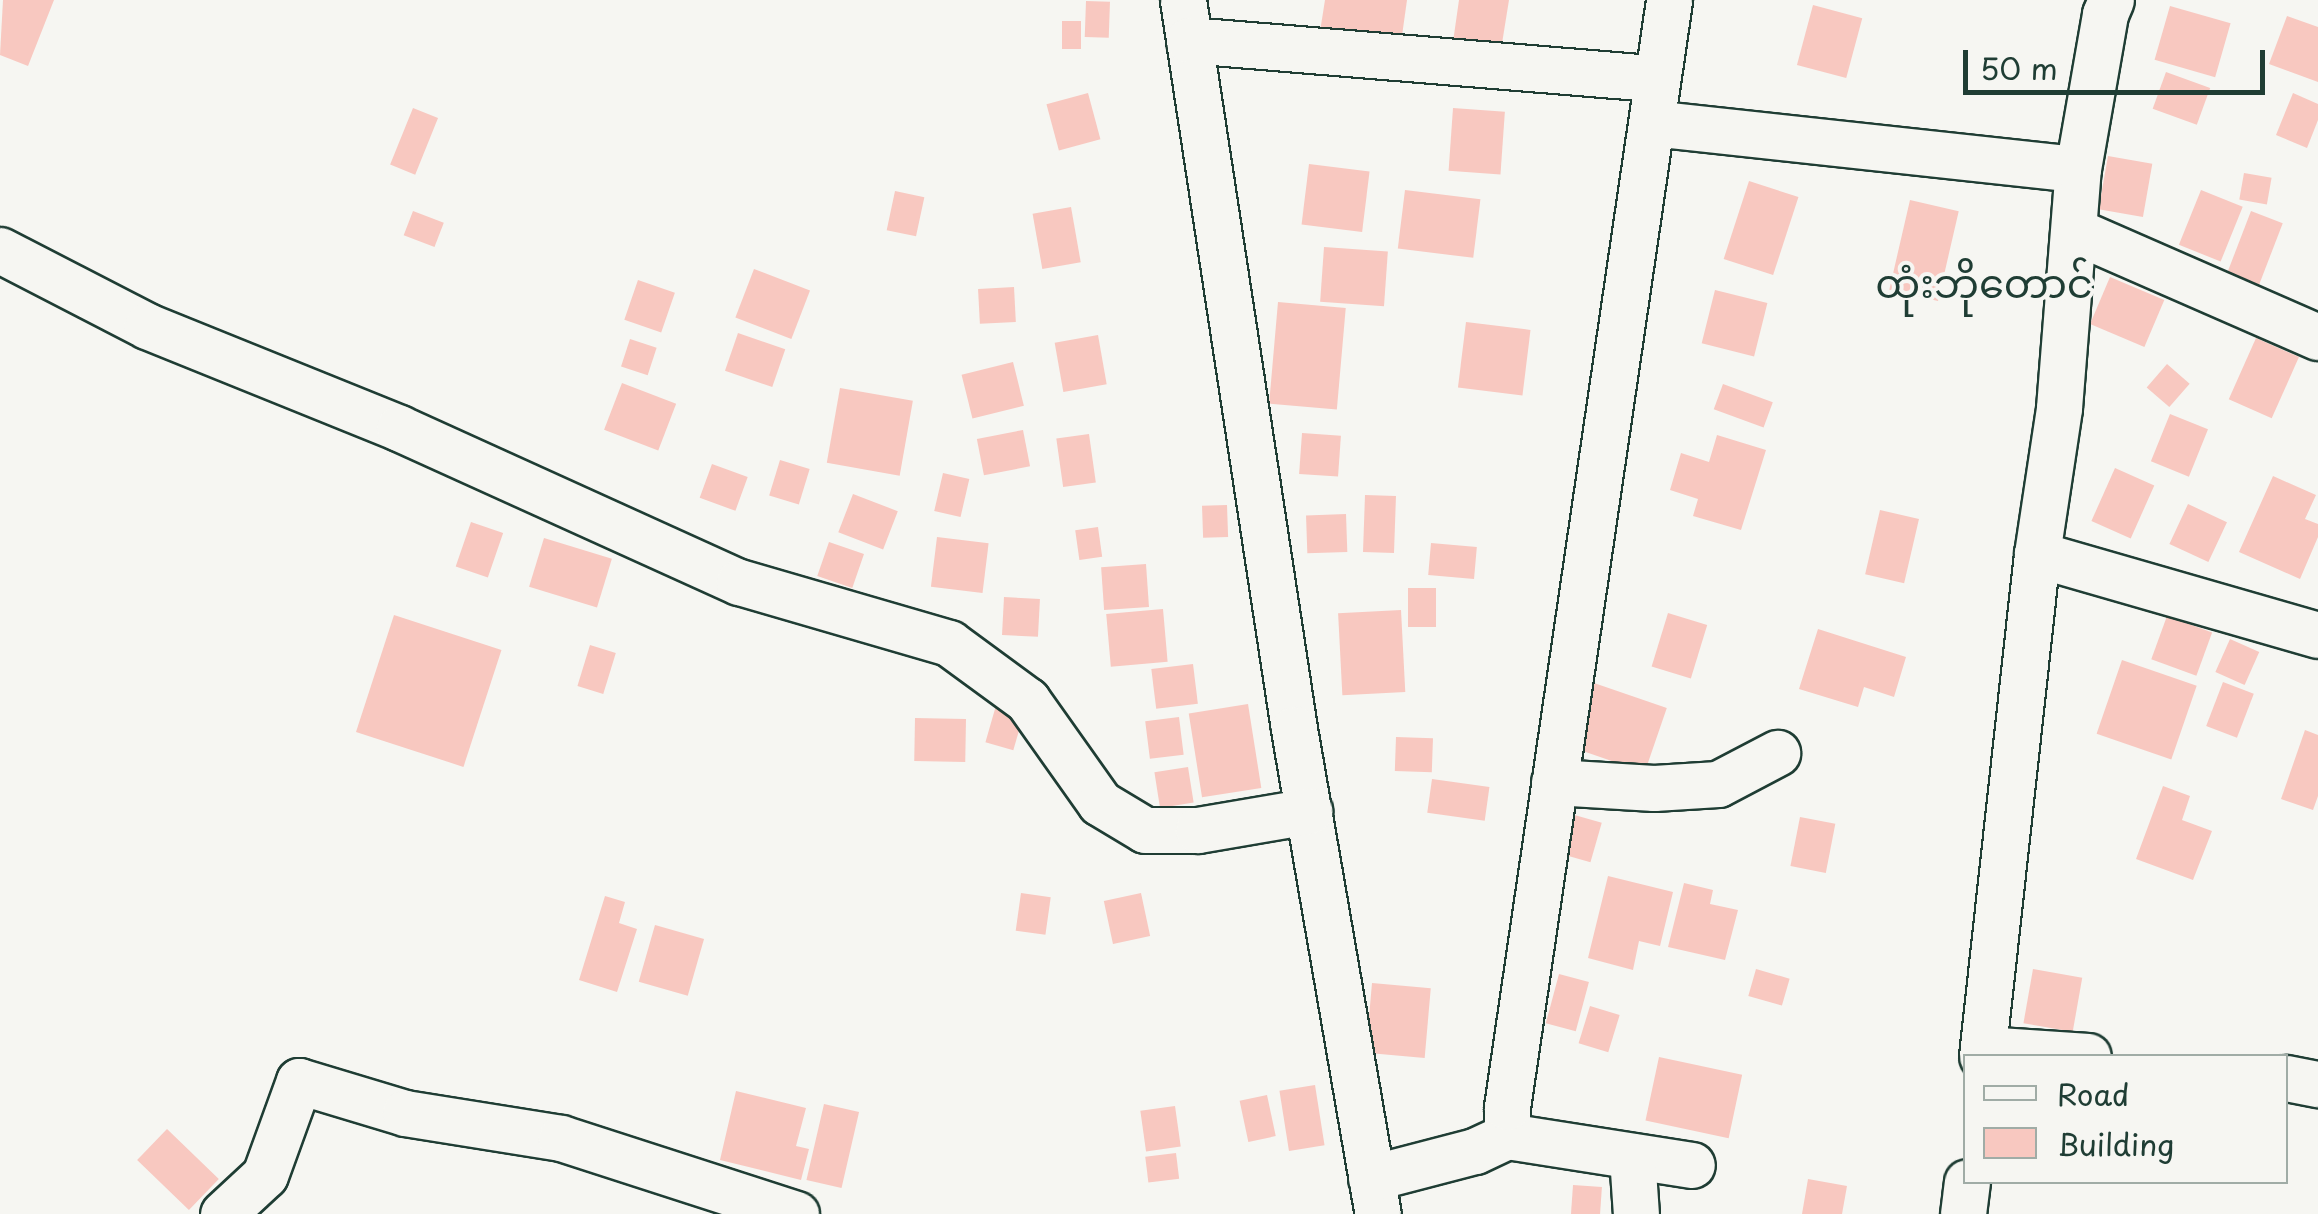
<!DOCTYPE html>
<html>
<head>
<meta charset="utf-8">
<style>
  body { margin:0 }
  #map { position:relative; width:2318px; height:1214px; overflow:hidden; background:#f6f6f2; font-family:"Playpen Sans","Noto Sans Myanmar",sans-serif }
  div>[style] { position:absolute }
  .building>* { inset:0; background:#f8c8c0; transform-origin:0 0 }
  .roads { filter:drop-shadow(2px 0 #1f3d34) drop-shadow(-2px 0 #1f3d34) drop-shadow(0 2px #1f3d34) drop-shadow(0 -2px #1f3d34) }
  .minor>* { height:45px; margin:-22.5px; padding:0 22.5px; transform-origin:22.5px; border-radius:22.5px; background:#f6f6f2 }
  span { translate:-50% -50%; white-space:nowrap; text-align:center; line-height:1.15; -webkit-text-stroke:8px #f6f6f2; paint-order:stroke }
  .quarter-label { font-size:40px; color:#1f3d34 }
  .legend { position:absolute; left:1963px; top:1054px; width:325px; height:130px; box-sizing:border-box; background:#f6f6f2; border:2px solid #a0aca6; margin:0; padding:12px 18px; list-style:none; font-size:30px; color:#1f3d34 }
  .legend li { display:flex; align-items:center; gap:20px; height:50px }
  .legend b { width:50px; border:2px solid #a0aca6 }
  .scale { position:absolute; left:1963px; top:50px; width:302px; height:45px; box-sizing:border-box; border:5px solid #1f3d34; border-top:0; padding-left:12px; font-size:30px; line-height:35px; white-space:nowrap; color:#1f3d34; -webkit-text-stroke:8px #f6f6f2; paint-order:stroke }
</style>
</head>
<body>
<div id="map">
  <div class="building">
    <i style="clip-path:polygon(3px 0,54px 0,28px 66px,0 55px)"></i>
    <i style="clip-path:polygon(1325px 0,1407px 0,1400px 50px,1319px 38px)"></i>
    <i style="clip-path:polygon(1459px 0,1509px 0,1499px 62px,1451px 56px)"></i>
    <i style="left:1086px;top:1px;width:24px;height:36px;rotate:2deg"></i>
    <i style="left:1813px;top:5px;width:51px;height:62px;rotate:15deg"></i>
    <i style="left:2170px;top:6px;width:63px;height:56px;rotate:16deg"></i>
    <i style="clip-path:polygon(2287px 16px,2318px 27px,2318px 82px,2269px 64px)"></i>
    <i style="left:1062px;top:21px;width:19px;height:28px"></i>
    <i style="left:2166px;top:72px;width:47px;height:39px;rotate:20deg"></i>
    <i style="left:1088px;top:93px;width:48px;height:43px;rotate:75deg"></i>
    <i style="clip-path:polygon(2293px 93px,2318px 104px,2318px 120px,2307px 148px,2276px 135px)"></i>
    <i style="left:413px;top:108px;width:27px;height:61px;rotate:22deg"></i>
    <i style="left:1453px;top:108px;width:52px;height:63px;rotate:4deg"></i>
    <i style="left:2108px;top:156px;width:45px;height:54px;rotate:10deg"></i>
    <i style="left:1309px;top:164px;width:61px;height:61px;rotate:7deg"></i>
    <i style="left:2244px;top:173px;width:28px;height:27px;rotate:10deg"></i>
    <i style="left:1749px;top:181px;width:52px;height:82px;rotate:18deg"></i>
    <i style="left:1405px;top:190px;width:76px;height:59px;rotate:7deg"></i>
    <i style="left:2201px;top:190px;width:45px;height:59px;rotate:22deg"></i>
    <i style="left:895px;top:191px;width:30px;height:40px;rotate:12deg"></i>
    <i style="left:1910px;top:200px;width:50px;height:92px;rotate:13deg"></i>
    <i style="left:1071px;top:207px;width:56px;height:39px;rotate:80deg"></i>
    <i style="left:413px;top:211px;width:33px;height:26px;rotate:21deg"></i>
    <i style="left:2251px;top:211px;width:34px;height:66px;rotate:21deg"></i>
    <i style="left:1324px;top:247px;width:64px;height:55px;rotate:4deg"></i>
    <i style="left:754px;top:269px;width:60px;height:52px;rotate:21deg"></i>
    <i style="left:2110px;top:277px;width:59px;height:51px;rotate:23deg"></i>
    <i style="left:638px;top:280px;width:39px;height:42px;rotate:19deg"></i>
    <i style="left:1014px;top:287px;width:35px;height:36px;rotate:87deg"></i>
    <i style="left:1715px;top:290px;width:54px;height:55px;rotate:14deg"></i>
    <i style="left:1278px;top:302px;width:68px;height:102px;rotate:5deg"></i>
    <i style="left:1466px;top:322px;width:65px;height:66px;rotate:7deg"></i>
    <i style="left:738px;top:333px;width:50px;height:40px;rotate:19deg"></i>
    <i style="left:1098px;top:335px;width:50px;height:44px;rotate:80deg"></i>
    <i style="left:2256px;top:338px;width:47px;height:67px;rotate:24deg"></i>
    <i style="left:630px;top:339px;width:28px;height:29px;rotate:18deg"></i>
    <i style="left:1013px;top:362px;width:45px;height:53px;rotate:76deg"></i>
    <i style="left:2167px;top:364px;width:30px;height:31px;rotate:41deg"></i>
    <i style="left:622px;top:383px;width:58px;height:50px;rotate:21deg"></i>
    <i style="left:1723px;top:384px;width:53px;height:27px;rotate:20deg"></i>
    <i style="left:840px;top:388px;width:74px;height:76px;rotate:10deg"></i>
    <i style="left:2170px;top:414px;width:41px;height:51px;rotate:22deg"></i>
    <i style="left:1023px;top:430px;width:37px;height:47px;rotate:79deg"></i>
    <i style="left:1302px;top:433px;width:39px;height:41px;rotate:4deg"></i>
    <i style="left:1089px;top:434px;width:49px;height:33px;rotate:82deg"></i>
    <i style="clip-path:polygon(1717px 435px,1766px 450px,1741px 530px,1693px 516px,1698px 499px,1670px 490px,1681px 453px,1709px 462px)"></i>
    <i style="left:780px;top:460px;width:31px;height:37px;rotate:17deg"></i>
    <i style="left:712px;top:464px;width:38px;height:36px;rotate:20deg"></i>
    <i style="left:2115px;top:468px;width:43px;height:58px;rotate:24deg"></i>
    <i style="left:943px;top:473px;width:27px;height:39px;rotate:13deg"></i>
    <i style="clip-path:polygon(2273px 476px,2316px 495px,2305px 519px,2318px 524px,2318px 537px,2300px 579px,2239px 552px)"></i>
    <i style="left:853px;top:494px;width:48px;height:41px;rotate:21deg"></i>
    <i style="left:1365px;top:495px;width:31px;height:57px;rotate:2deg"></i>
    <i style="left:2188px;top:504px;width:43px;height:44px;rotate:25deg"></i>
    <i style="left:1227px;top:505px;width:32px;height:25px;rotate:88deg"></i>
    <i style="left:1880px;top:510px;width:40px;height:66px;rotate:13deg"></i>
    <i style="left:1346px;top:514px;width:38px;height:40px;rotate:88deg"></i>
    <i style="left:471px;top:522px;width:34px;height:47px;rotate:19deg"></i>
    <i style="left:1098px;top:527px;width:30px;height:23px;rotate:82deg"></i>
    <i style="left:937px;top:537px;width:52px;height:50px;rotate:7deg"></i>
    <i style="left:544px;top:538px;width:71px;height:51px;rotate:17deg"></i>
    <i style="left:829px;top:542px;width:37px;height:36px;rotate:19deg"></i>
    <i style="left:1431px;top:543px;width:46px;height:32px;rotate:5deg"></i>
    <i style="left:1146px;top:564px;width:43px;height:45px;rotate:86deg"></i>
    <i style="left:1408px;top:588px;width:28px;height:39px"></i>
    <i style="left:1004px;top:597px;width:36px;height:38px;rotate:3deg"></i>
    <i style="left:1163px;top:609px;width:53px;height:57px;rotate:85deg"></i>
    <i style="left:1401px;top:610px;width:82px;height:63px;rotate:87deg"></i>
    <i style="left:1668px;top:613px;width:41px;height:56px;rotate:17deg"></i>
    <i style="left:394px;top:615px;width:113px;height:123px;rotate:18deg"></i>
    <i style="left:2167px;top:616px;width:48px;height:46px;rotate:20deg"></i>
    <i style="clip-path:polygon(1818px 629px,1906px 657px,1894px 697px,1864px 687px,1858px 707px,1799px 689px)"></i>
    <i style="left:2230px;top:639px;width:32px;height:36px;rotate:24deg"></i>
    <i style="left:590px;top:645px;width:27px;height:43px;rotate:17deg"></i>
    <i style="left:2122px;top:660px;width:79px;height:78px;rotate:19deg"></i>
    <i style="left:1193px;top:664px;width:40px;height:42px;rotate:83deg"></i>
    <i style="left:2223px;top:682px;width:33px;height:47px;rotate:21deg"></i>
    <i style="left:1594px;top:683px;width:77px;height:68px;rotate:19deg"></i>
    <i style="left:997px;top:702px;width:29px;height:42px;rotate:16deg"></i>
    <i style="left:1248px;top:704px;width:85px;height:60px;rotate:81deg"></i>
    <i style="left:1179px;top:717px;width:38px;height:34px;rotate:83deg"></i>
    <i style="left:915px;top:718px;width:51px;height:43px;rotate:1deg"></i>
    <i style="clip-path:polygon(2305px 730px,2318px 735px,2318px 796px,2313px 810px,2281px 799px)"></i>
    <i style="left:1396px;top:737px;width:37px;height:34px;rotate:2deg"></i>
    <i style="left:1188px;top:767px;width:36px;height:34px;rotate:81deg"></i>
    <i style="left:1432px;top:779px;width:58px;height:34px;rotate:8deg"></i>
    <i style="clip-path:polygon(2163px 786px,2190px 796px,2182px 820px,2212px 831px,2193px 880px,2136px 859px)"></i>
    <i style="left:1571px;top:814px;width:32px;height:41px;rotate:16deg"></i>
    <i style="left:1800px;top:817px;width:36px;height:50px;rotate:11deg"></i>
    <i style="clip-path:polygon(1608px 876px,1673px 892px,1660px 946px,1639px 941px,1633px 970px,1588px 958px)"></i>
    <i style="clip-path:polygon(1684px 883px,1713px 890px,1710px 904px,1738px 910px,1725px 960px,1668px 947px)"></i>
    <i style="left:1021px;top:893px;width:30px;height:38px;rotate:8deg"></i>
    <i style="left:1141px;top:893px;width:44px;height:38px;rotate:78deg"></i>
    <i style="clip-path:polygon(605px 896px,625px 902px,619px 923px,637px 929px,617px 992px,579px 980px)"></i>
    <i style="left:655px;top:925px;width:51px;height:59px;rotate:16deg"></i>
    <i style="left:1756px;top:969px;width:35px;height:28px;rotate:16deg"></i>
    <i style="left:2033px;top:969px;width:50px;height:55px;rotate:10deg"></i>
    <i style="left:1559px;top:974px;width:31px;height:51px;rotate:15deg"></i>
    <i style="left:1372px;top:983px;width:59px;height:70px;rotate:5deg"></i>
    <i style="left:1590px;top:1006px;width:31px;height:39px;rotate:17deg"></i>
    <i style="left:1659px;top:1057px;width:85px;height:65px;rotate:12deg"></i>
    <i style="left:1315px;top:1085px;width:61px;height:36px;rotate:81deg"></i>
    <i style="clip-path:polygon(736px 1091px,806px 1108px,796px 1146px,809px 1149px,801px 1180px,720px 1160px)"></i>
    <i style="left:1267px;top:1095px;width:42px;height:28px;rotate:78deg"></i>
    <i style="left:824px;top:1104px;width:36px;height:78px;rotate:13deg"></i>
    <i style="left:1175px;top:1106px;width:41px;height:35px;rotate:82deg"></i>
    <i style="left:167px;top:1129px;width:72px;height:43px;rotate:44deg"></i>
    <i style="left:1176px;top:1153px;width:26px;height:31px;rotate:83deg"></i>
    <i style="clip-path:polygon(1808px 1179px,1847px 1186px,1842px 1214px,1802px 1214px)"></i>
    <i style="left:1573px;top:1185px;width:29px;height:29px;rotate:4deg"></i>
  </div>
  <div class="roads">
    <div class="minor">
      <i style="left:1183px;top:0;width:737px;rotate:81.34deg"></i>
      <i style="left:1294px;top:729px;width:492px;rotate:80.2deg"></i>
      <i style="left:1189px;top:40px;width:469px;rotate:4.7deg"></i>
      <i style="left:1652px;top:123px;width:428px;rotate:6.2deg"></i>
      <i style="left:2075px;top:231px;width:265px;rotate:23.6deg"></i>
      <i style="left:0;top:250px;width:165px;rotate:27.3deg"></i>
      <i style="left:147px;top:326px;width:272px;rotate:22deg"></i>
      <i style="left:399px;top:428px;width:373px;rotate:24.4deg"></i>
      <i style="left:739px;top:582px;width:219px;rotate:16.2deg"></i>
      <i style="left:949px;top:643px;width:97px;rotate:36.2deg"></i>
      <i style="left:1027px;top:700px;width:126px;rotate:54.7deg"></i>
      <i style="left:1100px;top:803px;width:52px;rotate:31deg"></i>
      <i style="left:1145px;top:830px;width:53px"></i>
      <i style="left:1198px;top:830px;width:113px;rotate:-9.7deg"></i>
      <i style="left:2037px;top:554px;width:292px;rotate:16.1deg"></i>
      <i style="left:1554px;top:782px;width:100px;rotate:3.4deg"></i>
      <i style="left:1654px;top:788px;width:64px;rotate:-3.6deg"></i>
      <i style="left:1718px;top:784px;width:67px;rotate:-27.7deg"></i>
      <i style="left:1983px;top:1049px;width:105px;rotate:3.8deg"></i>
      <i style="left:1982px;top:1056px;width:505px;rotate:-83.75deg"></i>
      <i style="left:2037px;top:554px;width:148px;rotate:-81.4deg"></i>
      <i style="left:2059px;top:408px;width:240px;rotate:-85.5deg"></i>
      <i style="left:2078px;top:169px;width:157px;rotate:-80.1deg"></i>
      <i style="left:2105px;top:14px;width:15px;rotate:-67deg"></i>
      <i style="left:2286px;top:1078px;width:33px;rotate:11deg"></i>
      <i style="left:1507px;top:1136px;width:187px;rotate:8.9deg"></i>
      <i style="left:1632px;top:1156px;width:58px;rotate:86.1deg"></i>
      <i style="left:1371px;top:1178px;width:107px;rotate:-14.6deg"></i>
      <i style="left:1475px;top:1151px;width:35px;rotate:-25deg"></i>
      <i style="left:1507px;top:1136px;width:29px;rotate:-90deg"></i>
      <i style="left:1507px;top:1107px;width:1119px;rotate:-81.67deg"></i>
      <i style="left:223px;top:1214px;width:57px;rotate:-42.9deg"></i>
      <i style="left:265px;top:1175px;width:100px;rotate:-70.1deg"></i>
      <i style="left:299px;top:1081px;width:111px;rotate:16.8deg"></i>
      <i style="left:405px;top:1113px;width:158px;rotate:9.1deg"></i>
      <i style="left:561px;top:1138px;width:247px;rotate:17.9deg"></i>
      <i style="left:1963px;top:1214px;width:32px;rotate:-83deg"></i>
    </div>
  </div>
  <div class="quarter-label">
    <span style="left:1984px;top:282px">ထုံးဘိုတောင်</span>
  </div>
  <ul class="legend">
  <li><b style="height:12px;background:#f6f6f2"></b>Road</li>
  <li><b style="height:28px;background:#f8c8c0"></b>Building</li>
  </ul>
  <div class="scale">50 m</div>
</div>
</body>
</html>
